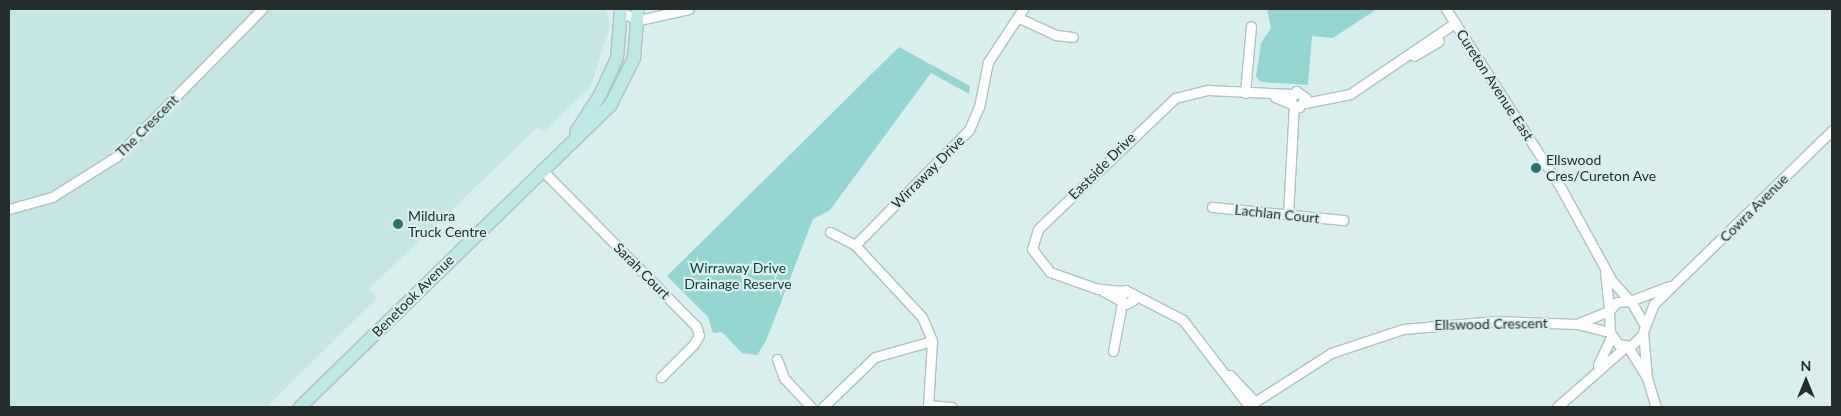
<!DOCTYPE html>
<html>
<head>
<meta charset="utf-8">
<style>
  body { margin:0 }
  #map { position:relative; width:1841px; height:416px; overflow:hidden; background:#d9efed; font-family:Lato,sans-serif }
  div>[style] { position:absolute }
  .built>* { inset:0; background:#c6e6e3 }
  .green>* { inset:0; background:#95d6d2 }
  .roads { filter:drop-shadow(1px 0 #adc3c1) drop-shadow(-1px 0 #adc3c1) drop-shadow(0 1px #adc3c1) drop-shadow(0 -1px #adc3c1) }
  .minor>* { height:9px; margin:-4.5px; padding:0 4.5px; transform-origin:4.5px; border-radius:4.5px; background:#fff }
  .secondary>* { height:12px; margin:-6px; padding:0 6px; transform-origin:6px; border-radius:6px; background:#bce8e6 }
  .dots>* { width:14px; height:14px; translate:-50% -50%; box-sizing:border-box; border:2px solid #d9efed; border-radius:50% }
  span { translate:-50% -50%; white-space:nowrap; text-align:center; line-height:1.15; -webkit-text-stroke:4.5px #d9efed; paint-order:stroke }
  .street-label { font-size:14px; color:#252d2d }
  .poi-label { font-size:14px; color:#252d2d }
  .left { translate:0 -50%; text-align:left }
  .park-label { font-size:14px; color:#103d3b }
  .frame { position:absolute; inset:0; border:10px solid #252d2d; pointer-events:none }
  .north { position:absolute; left:1781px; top:356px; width:50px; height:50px; -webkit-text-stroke:4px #d9efed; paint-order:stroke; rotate:0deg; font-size:14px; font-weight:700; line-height:20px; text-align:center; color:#252d2d }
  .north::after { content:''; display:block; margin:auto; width:18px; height:22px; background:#252d2d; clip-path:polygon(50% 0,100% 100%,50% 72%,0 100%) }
</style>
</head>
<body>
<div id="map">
  <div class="built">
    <i style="clip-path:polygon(9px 9px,606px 9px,610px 26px,591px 86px,545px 131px,537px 128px,369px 289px,377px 298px,267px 407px,9px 407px)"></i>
  </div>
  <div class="green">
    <i style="clip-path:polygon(1267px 9px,1377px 9px,1333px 38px,1312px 36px,1308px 85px,1261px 82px,1256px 77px,1261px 43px,1271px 28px)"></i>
    <i style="clip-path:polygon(899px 47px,970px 86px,969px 94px,931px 73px,830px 210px,813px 219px,766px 341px,757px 355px,742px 353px,722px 332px,713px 333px,708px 317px,667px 276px)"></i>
  </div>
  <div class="roads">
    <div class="minor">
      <i style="left:1446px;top:9px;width:215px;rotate:57.3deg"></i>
      <i style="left:1562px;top:190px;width:104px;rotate:61.2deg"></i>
      <i style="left:1612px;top:281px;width:25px;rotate:48deg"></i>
      <i style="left:622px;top:13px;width:18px;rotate:22deg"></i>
      <i style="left:639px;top:20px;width:51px;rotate:-12.4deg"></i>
      <i style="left:1019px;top:18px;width:41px;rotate:24.7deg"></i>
      <i style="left:1056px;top:35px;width:17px;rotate:7deg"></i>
      <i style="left:1414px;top:56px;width:29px;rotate:-31deg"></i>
      <i style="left:1245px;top:93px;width:67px;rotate:-84.9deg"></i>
      <i style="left:1275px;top:97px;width:26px;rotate:23deg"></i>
      <i style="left:1299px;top:107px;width:11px;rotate:-52deg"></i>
      <i style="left:1306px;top:98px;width:12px;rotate:-145deg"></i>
      <i style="left:1296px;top:91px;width:11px;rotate:124deg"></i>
      <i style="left:1305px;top:103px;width:46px;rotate:-11.3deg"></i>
      <i style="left:1350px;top:94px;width:127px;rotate:-34.1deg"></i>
      <i style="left:541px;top:169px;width:221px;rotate:45.4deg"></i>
      <i style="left:696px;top:326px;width:9px;rotate:72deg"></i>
      <i style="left:699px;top:335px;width:10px;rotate:119deg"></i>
      <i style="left:694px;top:344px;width:47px;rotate:135deg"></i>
      <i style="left:1212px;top:207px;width:132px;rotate:5.7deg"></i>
      <i style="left:9px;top:209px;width:45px;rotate:-15.6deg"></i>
      <i style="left:52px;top:197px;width:77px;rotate:-32.2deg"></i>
      <i style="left:117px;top:156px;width:206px;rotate:-45.4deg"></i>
      <i style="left:1288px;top:215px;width:110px;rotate:-86.9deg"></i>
      <i style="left:830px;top:232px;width:28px;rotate:27deg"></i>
      <i style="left:855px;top:245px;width:98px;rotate:47.1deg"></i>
      <i style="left:922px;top:317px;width:26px;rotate:67deg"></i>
      <i style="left:932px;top:341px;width:66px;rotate:93.5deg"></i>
      <i style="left:855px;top:245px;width:162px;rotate:-45.3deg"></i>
      <i style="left:969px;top:130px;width:25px;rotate:-67deg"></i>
      <i style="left:979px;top:107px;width:46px;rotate:-78.7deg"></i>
      <i style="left:988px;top:62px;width:64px;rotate:-56.6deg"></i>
      <i style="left:1605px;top:271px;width:38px;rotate:84deg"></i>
      <i style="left:1103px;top:291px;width:26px;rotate:29deg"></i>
      <i style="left:1126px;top:304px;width:8px;rotate:-30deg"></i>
      <i style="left:1133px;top:300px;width:6px;rotate:-90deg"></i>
      <i style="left:1133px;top:294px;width:9px;rotate:-153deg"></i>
      <i style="left:1125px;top:290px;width:10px;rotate:119deg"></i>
      <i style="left:1123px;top:291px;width:25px;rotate:-175deg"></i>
      <i style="left:1098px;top:289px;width:51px;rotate:-160.5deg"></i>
      <i style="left:1050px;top:272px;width:29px;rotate:-128deg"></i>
      <i style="left:1032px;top:249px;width:21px;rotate:-73deg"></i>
      <i style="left:1038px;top:229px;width:190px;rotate:-43.7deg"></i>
      <i style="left:1175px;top:98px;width:34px;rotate:-14deg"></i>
      <i style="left:1208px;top:90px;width:84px;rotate:2.7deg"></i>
      <i style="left:1133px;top:294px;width:56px;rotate:27.5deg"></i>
      <i style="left:1183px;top:320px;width:108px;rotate:52.5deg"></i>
      <i style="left:1630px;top:301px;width:42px;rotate:-21deg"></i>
      <i style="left:1579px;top:323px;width:32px;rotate:-22deg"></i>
      <i style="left:1642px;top:335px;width:16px;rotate:135deg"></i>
      <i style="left:1631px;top:346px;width:13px;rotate:-171deg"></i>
      <i style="left:1618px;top:344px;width:14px;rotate:-124deg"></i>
      <i style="left:1610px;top:332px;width:21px;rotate:-93deg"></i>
      <i style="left:1609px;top:311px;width:12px;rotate:-48deg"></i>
      <i style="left:1617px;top:302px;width:14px;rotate:-4deg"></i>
      <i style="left:1631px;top:301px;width:25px;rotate:61deg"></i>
      <i style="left:1628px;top:347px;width:36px;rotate:58deg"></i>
      <i style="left:1647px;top:378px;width:30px;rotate:73deg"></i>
      <i style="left:1113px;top:351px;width:49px;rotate:-79.4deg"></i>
      <i style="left:777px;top:359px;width:20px;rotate:70deg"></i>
      <i style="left:784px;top:378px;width:40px;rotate:47deg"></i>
      <i style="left:1598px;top:365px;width:31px;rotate:-65deg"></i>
      <i style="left:1230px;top:375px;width:35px;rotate:47deg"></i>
      <i style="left:1647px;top:378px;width:46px;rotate:-95deg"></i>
      <i style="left:1643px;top:332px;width:30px;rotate:-69deg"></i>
      <i style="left:1654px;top:304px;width:249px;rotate:-44.3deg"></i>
      <i style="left:928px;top:405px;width:24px;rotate:5deg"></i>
      <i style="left:823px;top:407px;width:72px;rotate:-43.9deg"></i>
      <i style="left:875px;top:357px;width:59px;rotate:-15.7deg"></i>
      <i style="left:1247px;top:407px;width:100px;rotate:-32.7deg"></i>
      <i style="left:1331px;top:353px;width:76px;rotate:-18.4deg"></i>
      <i style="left:1403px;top:329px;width:93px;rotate:-4.9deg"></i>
      <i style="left:1496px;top:321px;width:81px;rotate:2.1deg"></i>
      <i style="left:1577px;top:324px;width:34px;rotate:14deg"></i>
      <i style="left:1557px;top:407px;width:91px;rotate:-41.4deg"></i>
    </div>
    <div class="secondary">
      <i style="left:576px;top:132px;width:44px;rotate:-57deg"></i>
      <i style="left:600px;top:95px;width:41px;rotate:-65.3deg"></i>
      <i style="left:617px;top:58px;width:49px;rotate:-85.3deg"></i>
      <i style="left:300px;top:407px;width:432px;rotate:-44.2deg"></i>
      <i style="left:610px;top:106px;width:54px;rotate:-63.4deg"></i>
      <i style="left:634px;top:58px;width:49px;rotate:-85.3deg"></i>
    </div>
  </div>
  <div class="dots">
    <i style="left:1536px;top:168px;background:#27716e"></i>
    <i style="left:398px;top:224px;background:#27716e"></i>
  </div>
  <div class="street-label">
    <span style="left:1495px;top:85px;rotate:57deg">Cureton Avenue East</span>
    <span style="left:147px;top:126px;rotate:-45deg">The Crescent</span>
    <span style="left:1102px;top:166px;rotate:-45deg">Eastside Drive</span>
    <span style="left:928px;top:172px;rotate:-45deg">Wirraway Drive</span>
    <span style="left:1754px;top:208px;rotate:-45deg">Cowra Avenue</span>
    <span style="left:1277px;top:214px;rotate:6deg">Lachlan Court</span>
    <span style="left:642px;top:271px;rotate:45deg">Sarah Court</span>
    <span style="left:413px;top:296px;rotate:-45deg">Benetook Avenue</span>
    <span style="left:1491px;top:324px;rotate:-1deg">Ellswood Crescent</span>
  </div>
  <div class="poi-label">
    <span class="left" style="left:1546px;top:168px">Ellswood<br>Cres/Cureton Ave</span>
    <span class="left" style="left:408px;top:224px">Mildura<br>Truck Centre</span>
  </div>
  <div class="park-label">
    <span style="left:738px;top:276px">Wirraway Drive<br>Drainage Reserve</span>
  </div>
  <div class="frame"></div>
  <div class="north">N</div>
</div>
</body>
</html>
